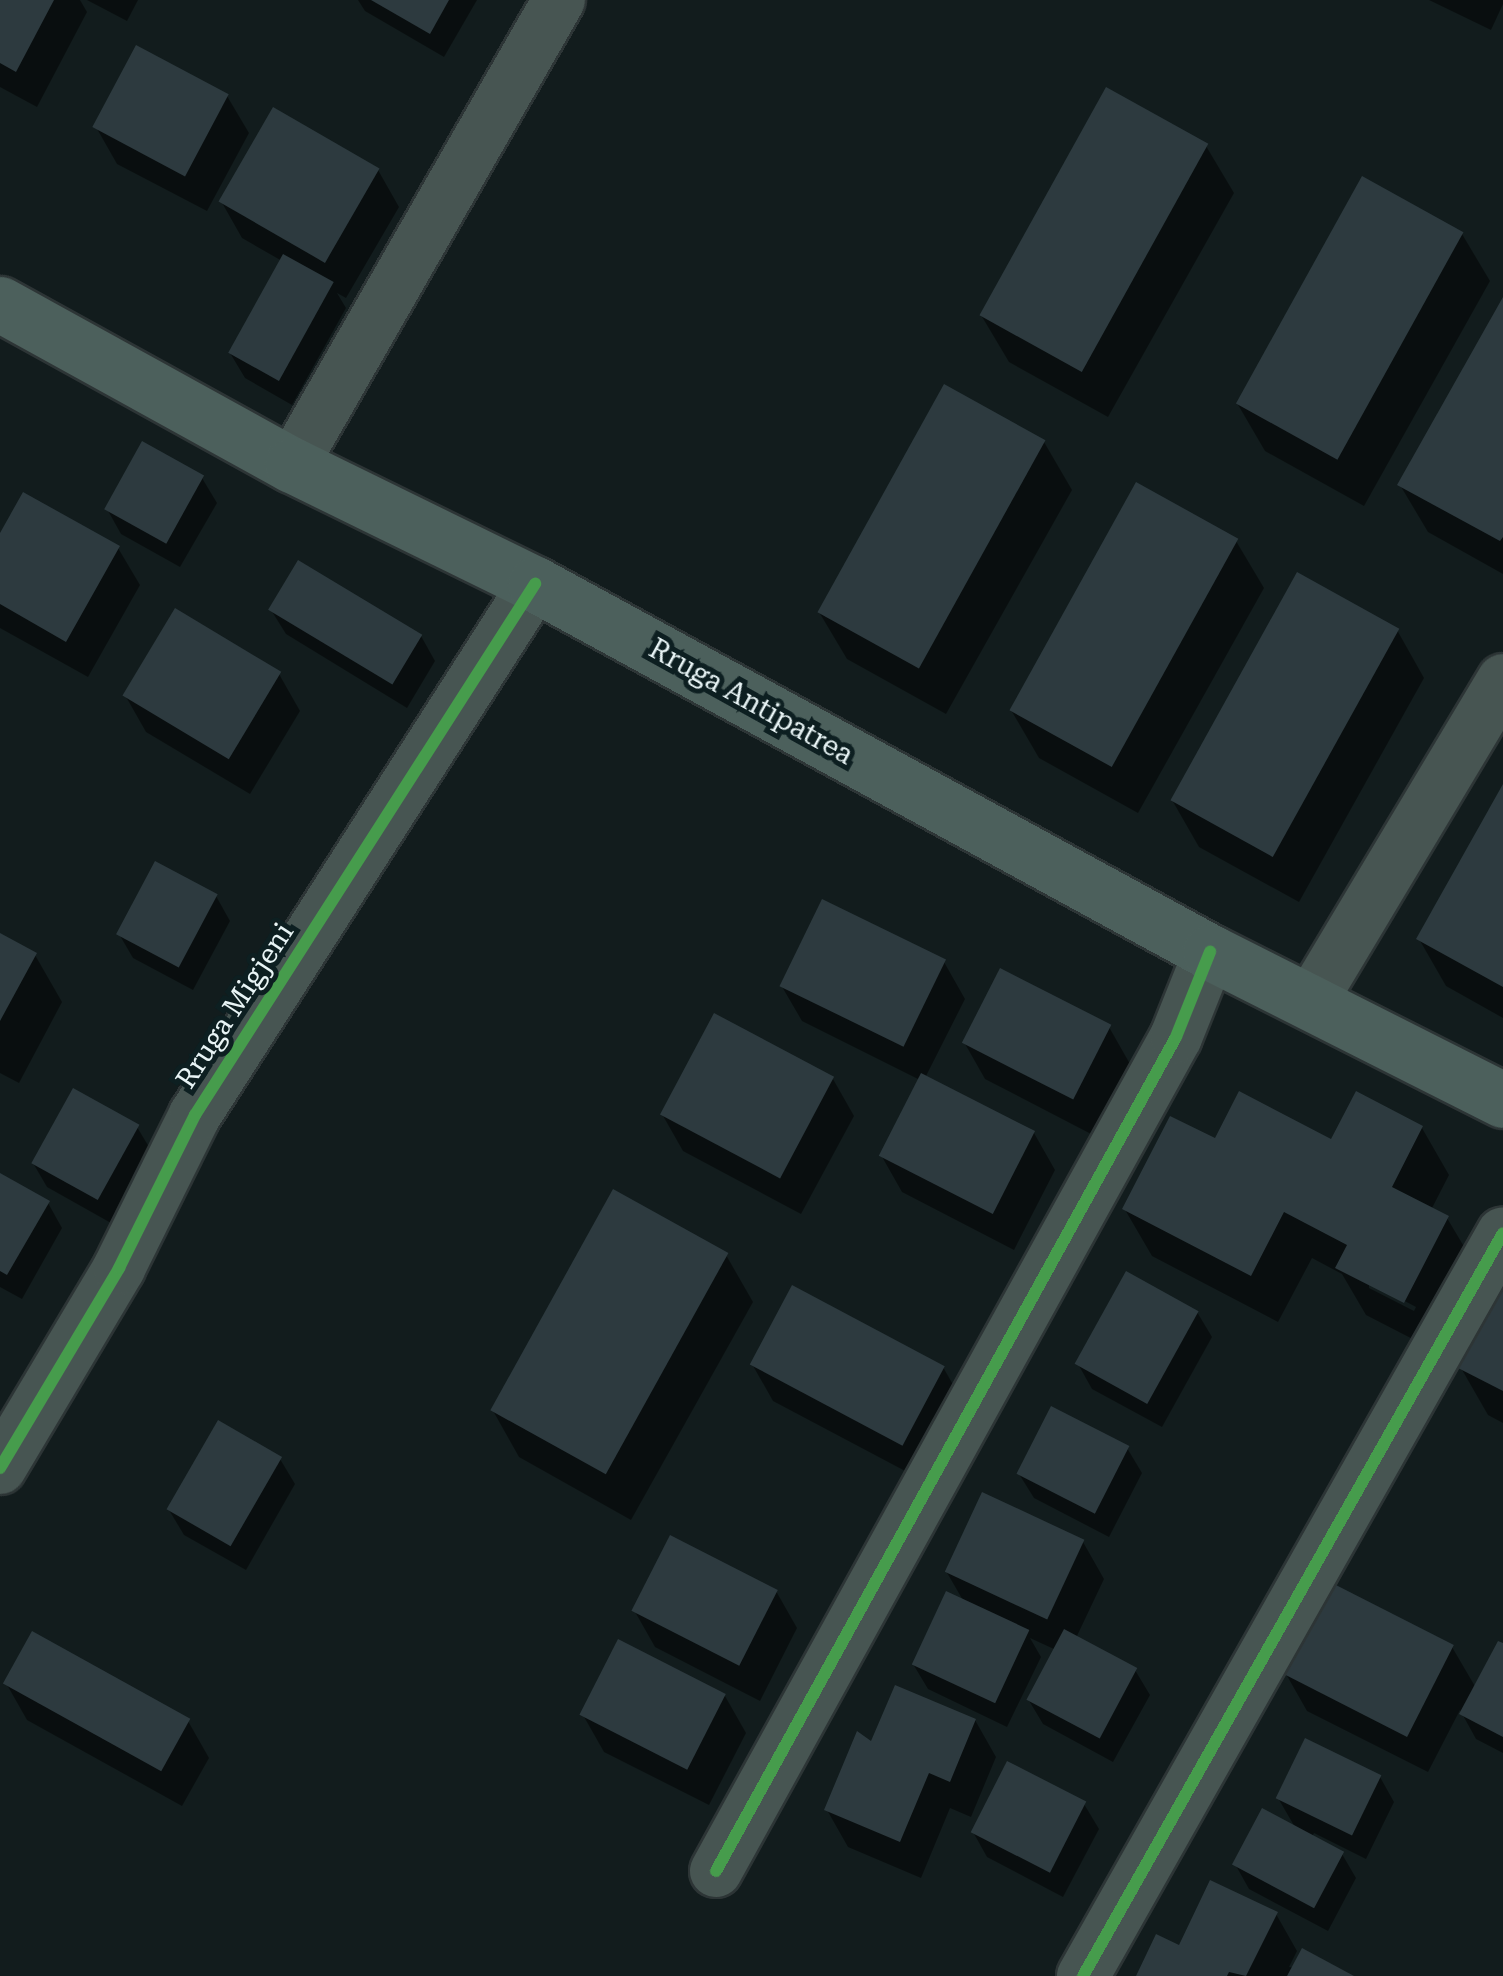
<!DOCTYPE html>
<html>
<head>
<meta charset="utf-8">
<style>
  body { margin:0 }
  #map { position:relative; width:1503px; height:1976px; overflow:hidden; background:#121c1d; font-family:"Roboto Serif",serif }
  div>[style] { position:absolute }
  .shadow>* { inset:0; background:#0007 }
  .building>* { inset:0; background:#2d3a3f; transform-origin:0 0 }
  .roads { filter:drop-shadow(2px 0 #2d3536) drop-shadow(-2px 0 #2d3536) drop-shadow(0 2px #2d3536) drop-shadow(0 -2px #2d3536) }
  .minor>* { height:52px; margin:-26px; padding:0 26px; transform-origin:26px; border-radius:26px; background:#475552 }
  .primary>* { height:55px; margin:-27.5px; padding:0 27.5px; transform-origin:27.5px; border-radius:27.5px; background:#4c605c }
  .cycleway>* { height:12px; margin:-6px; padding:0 6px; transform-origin:6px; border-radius:6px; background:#469c4c }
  span { translate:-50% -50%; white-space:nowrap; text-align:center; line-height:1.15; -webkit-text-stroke:10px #0d1f21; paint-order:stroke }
  .street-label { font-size:28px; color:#e8f4f5 }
</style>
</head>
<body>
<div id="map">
  <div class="shadow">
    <i style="clip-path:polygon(0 0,80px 0,87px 12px,37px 107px,0 87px)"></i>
    <i style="clip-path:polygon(87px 0,138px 0,127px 21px)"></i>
    <i style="clip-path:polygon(358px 0,477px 0,444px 57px,365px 11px)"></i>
    <i style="clip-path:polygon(1429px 0,1503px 0,1503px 4px,1491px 30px)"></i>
    <i style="clip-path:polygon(227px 96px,249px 133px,207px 211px,117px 164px,96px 127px)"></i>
    <i style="clip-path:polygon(1206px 146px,1234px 193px,1108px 417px,1009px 362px,981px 315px)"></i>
    <i style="clip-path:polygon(378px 170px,399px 207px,346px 298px,337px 293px,346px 308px,292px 405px,245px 378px,230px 353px,282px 261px,242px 238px,221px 201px)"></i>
    <i style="clip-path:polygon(1462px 234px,1490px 281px,1364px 506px,1265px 451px,1237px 403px)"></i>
    <i style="clip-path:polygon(1503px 302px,1503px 574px,1428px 532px,1400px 485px)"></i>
    <i style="clip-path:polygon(1044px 442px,1072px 490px,946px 714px,847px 659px,819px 612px)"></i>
    <i style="clip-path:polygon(202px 478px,217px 503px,180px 567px,121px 534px,107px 509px)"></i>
    <i style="clip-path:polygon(0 538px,118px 548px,140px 585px,88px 677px,0 628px)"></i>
    <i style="clip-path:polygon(1236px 541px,1264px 588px,1138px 813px,1039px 758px,1011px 710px)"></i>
    <i style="clip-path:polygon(271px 610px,421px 636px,435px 661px,407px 708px,286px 634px)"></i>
    <i style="clip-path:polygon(1397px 630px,1424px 678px,1299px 902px,1199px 847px,1172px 800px)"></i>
    <i style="clip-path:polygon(279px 674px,300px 711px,250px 794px,146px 732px,125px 695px)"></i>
    <i style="clip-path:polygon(1503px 789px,1503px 1018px,1446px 986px,1419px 939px)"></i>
    <i style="clip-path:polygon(216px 896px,230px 921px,193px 990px,133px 958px,119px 934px)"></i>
    <i style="clip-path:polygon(0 936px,35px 955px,62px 1002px,19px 1083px,0 1073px)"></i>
    <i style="clip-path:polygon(944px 962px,965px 999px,925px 1078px,1034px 1133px,1055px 1170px,1014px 1250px,902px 1192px,881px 1155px,920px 1080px,802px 1021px,781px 985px)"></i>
    <i style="clip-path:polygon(1109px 1027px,1130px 1064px,1093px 1135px,985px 1079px,964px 1042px)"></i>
    <i style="clip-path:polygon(833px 1079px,854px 1116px,801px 1214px,683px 1151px,662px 1114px)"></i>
    <i style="clip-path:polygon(137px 1127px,152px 1152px,111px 1223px,47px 1187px,33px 1163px)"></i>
    <i style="clip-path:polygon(evenodd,1422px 1128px,1449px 1175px,1431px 1210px,1447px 1218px,1475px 1265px,1432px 1349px,1366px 1315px,1342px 1274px,1312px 1258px,1278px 1322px,1152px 1256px,1124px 1208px,1216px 1141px,1332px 1142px,1422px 1128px,1369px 1282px,1416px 1307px,1414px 1311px,1369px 1288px,1369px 1282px)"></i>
    <i style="clip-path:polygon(0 1176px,48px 1203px,62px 1228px,22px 1299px,0 1287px)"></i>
    <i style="clip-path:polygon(726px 1255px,753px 1302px,631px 1520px,519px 1457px,492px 1409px)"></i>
    <i style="clip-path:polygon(1503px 1284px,1503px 1423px,1488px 1415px,1461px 1368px)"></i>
    <i style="clip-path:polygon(1197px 1312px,1212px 1337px,1162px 1427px,1092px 1389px,1078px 1364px)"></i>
    <i style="clip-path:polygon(752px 1364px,943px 1367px,964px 1404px,924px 1481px,773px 1401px)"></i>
    <i style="clip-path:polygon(1127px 1448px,1142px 1473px,1109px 1537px,1034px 1498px,1019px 1474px)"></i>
    <i style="clip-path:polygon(280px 1459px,295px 1484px,246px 1570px,184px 1535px,169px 1510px)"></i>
    <i style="clip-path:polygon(1083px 1542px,1104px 1579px,1076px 1638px,1135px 1670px,1150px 1695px,1113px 1762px,1043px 1724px,1028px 1699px,1056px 1650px,1030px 1638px,1041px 1657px,1007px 1727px,928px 1689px,913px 1664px,964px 1602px,946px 1571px)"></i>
    <i style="clip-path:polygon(776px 1591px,797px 1628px,760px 1701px,655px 1647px,634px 1610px)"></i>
    <i style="clip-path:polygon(1503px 1646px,1503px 1753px,1476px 1739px,1460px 1710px,1428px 1772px,1307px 1711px,1286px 1674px,1452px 1647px,1476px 1688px)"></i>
    <i style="clip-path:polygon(6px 1683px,188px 1721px,209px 1758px,182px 1806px,27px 1720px)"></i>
    <i style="clip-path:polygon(725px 1696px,746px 1733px,709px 1805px,604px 1752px,583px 1715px)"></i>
    <i style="clip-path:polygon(975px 1720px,996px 1757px,971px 1817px,950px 1808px,921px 1878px,848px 1847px,827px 1810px,872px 1745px)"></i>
    <i style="clip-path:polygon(1380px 1777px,1394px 1802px,1366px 1859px,1314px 1833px,1312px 1837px,1342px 1854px,1356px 1878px,1328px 1931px,1249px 1889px,1235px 1864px,1296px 1829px,1278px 1798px)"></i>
    <i style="clip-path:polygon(1084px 1804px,1099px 1829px,1063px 1897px,987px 1857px,973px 1832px)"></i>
    <i style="clip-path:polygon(1276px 1914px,1297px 1951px,1289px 1967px,1349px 1976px,1139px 1976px,1180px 1948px)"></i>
  </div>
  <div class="building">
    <i style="clip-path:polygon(0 0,54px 0,16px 72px,0 63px)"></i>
    <i style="clip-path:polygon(371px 0,449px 0,430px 34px)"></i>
    <i style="left:136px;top:45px;width:105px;height:93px;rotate:28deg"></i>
    <i style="left:1106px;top:87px;width:117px;height:261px;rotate:29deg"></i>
    <i style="left:273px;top:107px;width:123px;height:109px;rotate:30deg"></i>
    <i style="left:1362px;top:176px;width:116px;height:260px;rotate:29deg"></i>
    <i style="left:283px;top:254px;width:58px;height:113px;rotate:29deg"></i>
    <i style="clip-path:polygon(1503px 297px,1503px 537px,1500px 541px,1397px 485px)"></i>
    <i style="left:944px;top:384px;width:116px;height:261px;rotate:29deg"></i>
    <i style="left:142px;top:441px;width:71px;height:78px;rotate:29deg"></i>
    <i style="left:1136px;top:482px;width:117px;height:261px;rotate:29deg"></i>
    <i style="clip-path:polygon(23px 492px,120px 546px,66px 642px,0 604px,0 533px)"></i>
    <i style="left:298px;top:560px;width:145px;height:58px;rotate:31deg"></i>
    <i style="left:1297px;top:572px;width:117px;height:261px;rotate:29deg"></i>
    <i style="left:175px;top:608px;width:124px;height:102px;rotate:31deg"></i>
    <i style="clip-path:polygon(1503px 784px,1503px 987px,1416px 939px)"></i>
    <i style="left:155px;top:861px;width:71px;height:83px;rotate:28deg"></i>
    <i style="left:822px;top:899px;width:138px;height:97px;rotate:26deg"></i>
    <i style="clip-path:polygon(0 933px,37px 953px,0 1021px)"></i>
    <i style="left:1000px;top:968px;width:125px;height:84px;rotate:27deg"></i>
    <i style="left:714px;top:1013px;width:136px;height:115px;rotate:28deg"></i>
    <i style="left:921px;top:1073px;width:128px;height:93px;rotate:27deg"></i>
    <i style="left:73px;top:1088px;width:76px;height:86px;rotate:29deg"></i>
    <i style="clip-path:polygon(1239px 1091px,1331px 1139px,1356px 1091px,1423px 1126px,1392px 1187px,1449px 1216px,1404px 1303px,1335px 1268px,1347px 1245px,1284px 1212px,1251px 1276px,1122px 1209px,1170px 1116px,1215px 1138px)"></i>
    <i style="clip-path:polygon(0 1173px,50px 1201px,7px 1275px,0 1271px)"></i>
    <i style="left:613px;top:1189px;width:132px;height:253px;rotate:29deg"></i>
    <i style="left:1126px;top:1271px;width:83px;height:106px;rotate:29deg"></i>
    <i style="clip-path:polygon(1503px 1279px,1503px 1391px,1458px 1368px)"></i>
    <i style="left:792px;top:1285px;width:173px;height:90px;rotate:28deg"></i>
    <i style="left:1051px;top:1406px;width:88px;height:76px;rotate:27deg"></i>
    <i style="left:218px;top:1420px;width:74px;height:103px;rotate:30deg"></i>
    <i style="left:982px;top:1492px;width:113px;height:88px;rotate:25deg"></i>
    <i style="left:670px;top:1535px;width:121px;height:85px;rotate:27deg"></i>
    <i style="left:1330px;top:1582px;width:139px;height:103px;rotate:27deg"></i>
    <i style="left:946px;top:1591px;width:92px;height:81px;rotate:25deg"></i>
    <i style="left:1064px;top:1629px;width:83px;height:80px;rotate:28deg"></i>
    <i style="left:32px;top:1631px;width:181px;height:60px;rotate:29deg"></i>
    <i style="left:618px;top:1639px;width:121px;height:85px;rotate:27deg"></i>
    <i style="clip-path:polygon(1498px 1641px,1503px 1643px,1503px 1737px,1459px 1714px)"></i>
    <i style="clip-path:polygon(895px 1685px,976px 1719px,950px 1782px,929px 1773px,900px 1842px,824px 1810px,857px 1731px,871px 1741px)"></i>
    <i style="left:1305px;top:1738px;width:85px;height:67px;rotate:26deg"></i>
    <i style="left:1007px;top:1761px;width:89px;height:80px;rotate:27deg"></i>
    <i style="left:1262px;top:1808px;width:93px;height:64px;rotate:28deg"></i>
    <i style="clip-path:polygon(1210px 1880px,1278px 1912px,1246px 1976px,1229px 1972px,1227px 1976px,1136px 1976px,1156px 1934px,1179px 1945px)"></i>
    <i style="clip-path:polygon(1302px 1948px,1354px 1976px,1287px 1976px)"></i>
  </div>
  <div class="roads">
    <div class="minor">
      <i style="left:292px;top:465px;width:536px;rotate:-60.14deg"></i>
      <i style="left:1311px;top:1001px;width:374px;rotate:-59.1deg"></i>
      <i style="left:0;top:1468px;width:233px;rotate:-59.2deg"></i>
      <i style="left:119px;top:1268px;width:171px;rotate:-63.6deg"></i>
      <i style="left:195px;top:1115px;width:631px;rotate:-57.37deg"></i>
      <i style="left:716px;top:1871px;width:952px;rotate:-61.12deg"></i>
      <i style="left:1176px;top:1037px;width:92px;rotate:-68.2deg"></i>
      <i style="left:1083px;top:1976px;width:853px;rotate:-60.52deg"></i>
    </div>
    <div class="primary">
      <i style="left:0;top:304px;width:333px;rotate:28.9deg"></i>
      <i style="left:292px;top:465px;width:271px;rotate:26.1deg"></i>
      <i style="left:535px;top:584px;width:769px;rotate:28.6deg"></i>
      <i style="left:1210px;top:952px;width:328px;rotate:26.8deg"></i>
    </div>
  </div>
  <div class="cycleway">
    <i style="left:0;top:1468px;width:233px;rotate:-59.2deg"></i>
    <i style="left:119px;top:1268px;width:171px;rotate:-63.6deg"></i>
    <i style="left:195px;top:1115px;width:631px;rotate:-57.37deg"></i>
    <i style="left:716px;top:1871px;width:952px;rotate:-61.12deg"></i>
    <i style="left:1176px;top:1037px;width:92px;rotate:-68.2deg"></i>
    <i style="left:1083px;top:1976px;width:853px;rotate:-60.52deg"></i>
  </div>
  <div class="street-label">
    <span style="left:751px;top:702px;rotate:29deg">Rruga Antipatrea</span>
    <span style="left:235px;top:1006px;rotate:-57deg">Rruga Migjeni</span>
  </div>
</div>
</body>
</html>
